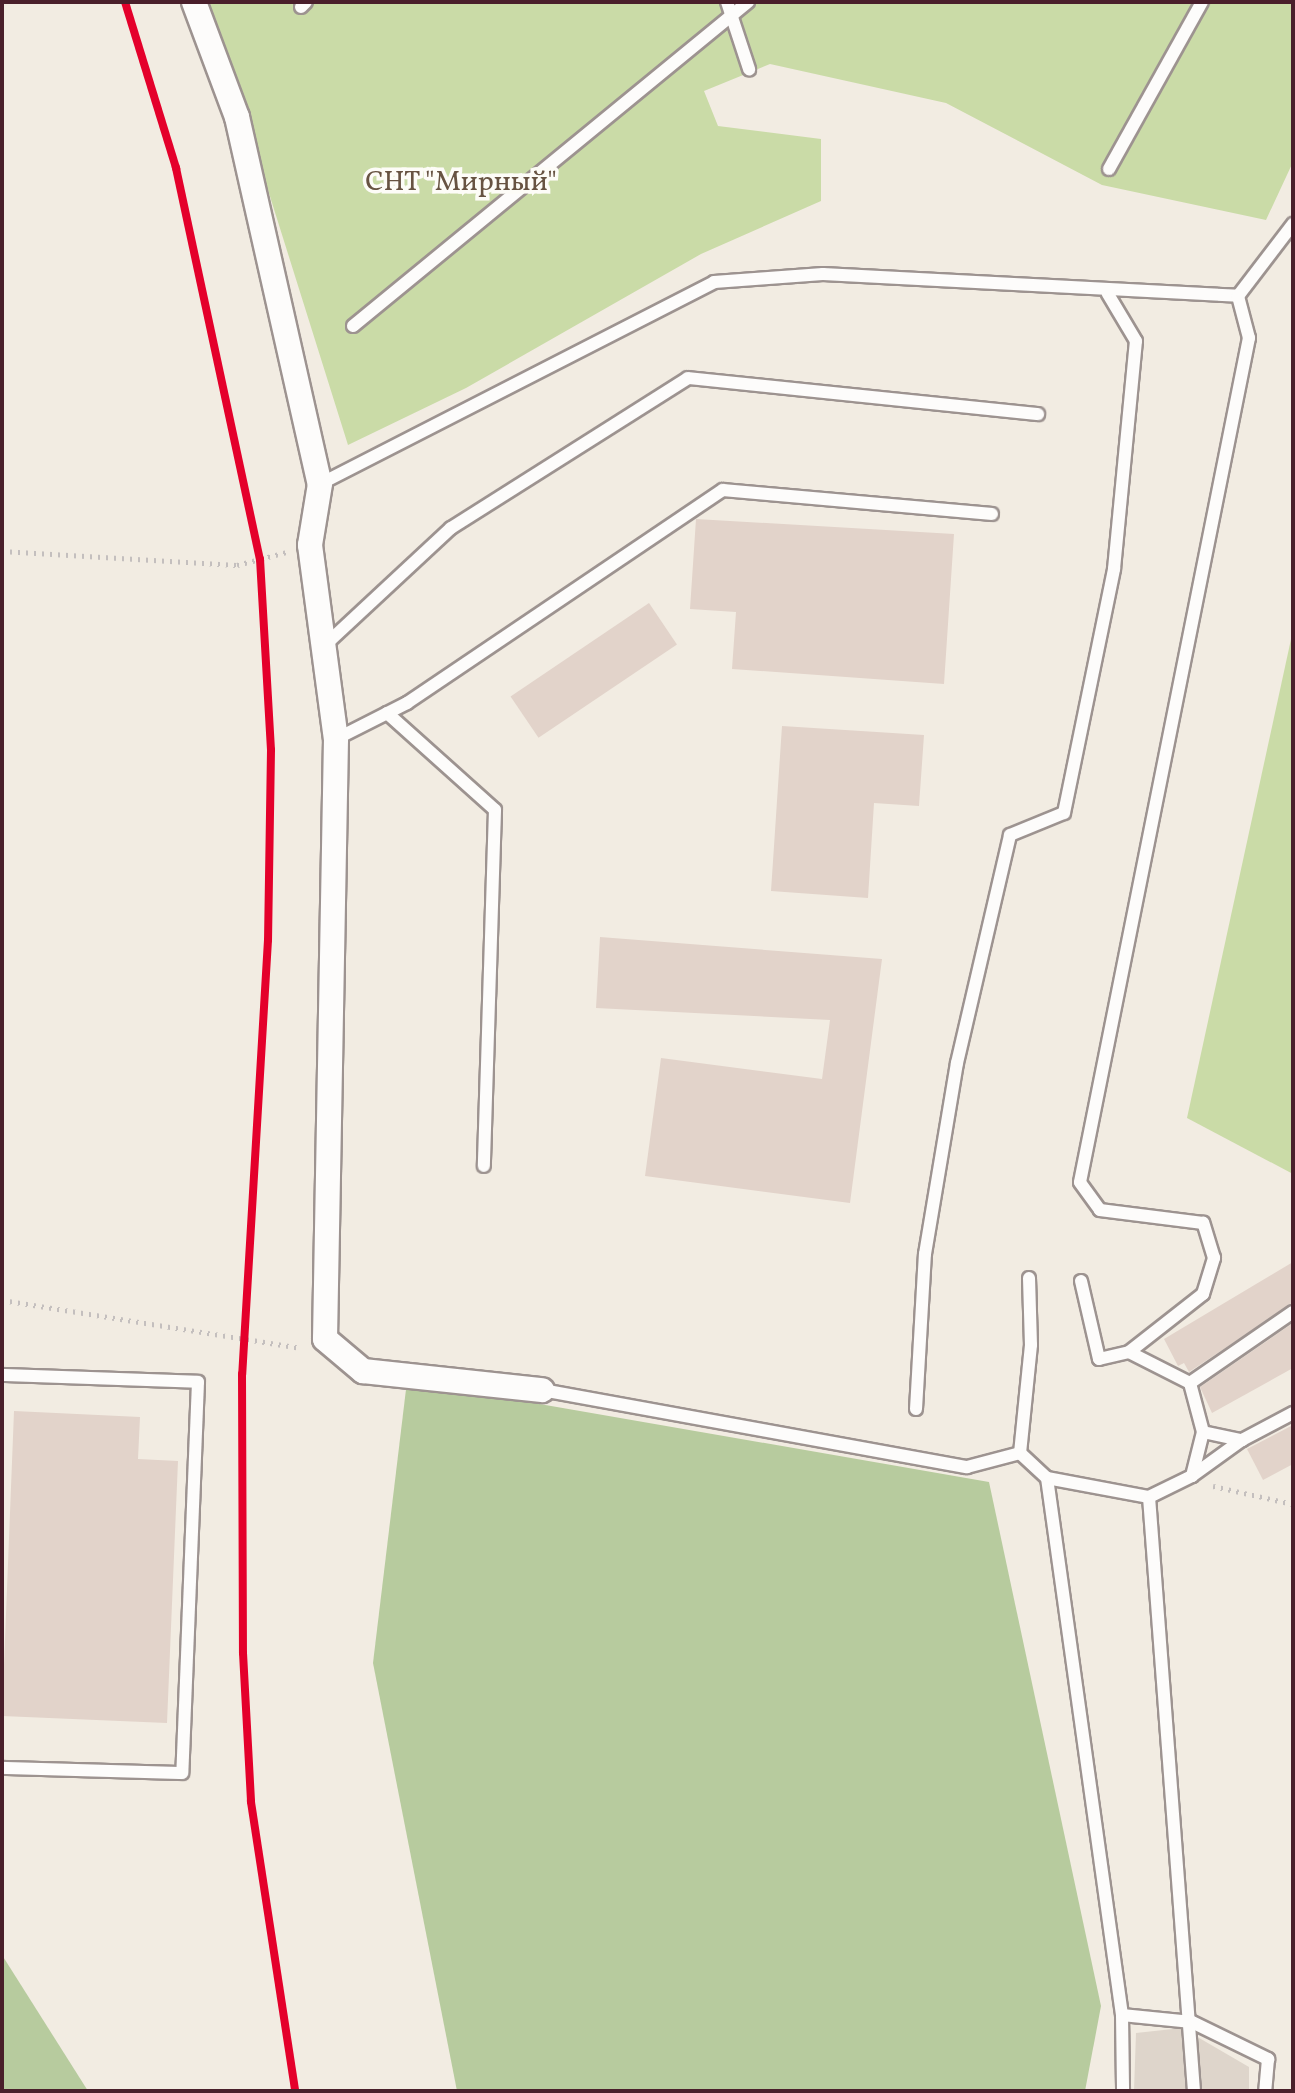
<!DOCTYPE html>
<html>
<head>
<meta charset="utf-8">
<style>
  body { margin:0 }
  #map { position:relative; width:1295px; height:2093px; overflow:hidden; background:#f2ece2; font-family:Vollkorn,serif }
  div>[style] { position:absolute }
  .industrial>* { inset:0; background:#ded5cb }
  .green>* { inset:0; background:#cadba7 }
  .forest>* { inset:0; background:#b7cb9e }
  .building>* { inset:0; background:#e2d3ca; transform-origin:0 0 }
  .path>* { height:5px; margin-top:-2.5px; transform-origin:0; background:repeating-linear-gradient(90deg,#c4bfbe 0 2px,transparent 0 8px) }
  .roads { filter:drop-shadow(2px 0 #9d9390) drop-shadow(-2px 0 #9d9390) drop-shadow(0 2px #9d9390) drop-shadow(0 -2px #9d9390) }
  .service>* { height:12px; margin:-6px; padding:0 6px; transform-origin:6px; border-radius:6px; background:#fdfcfb }
  .minor>* { height:24px; margin:-12px; padding:0 12px; transform-origin:12px; border-radius:12px; background:#fdfcfb }
  .rail-1>* { height:8px; margin:-4px; padding:0 4px; transform-origin:4px; border-radius:4px; background:#e4002b }
  span { translate:-50% -50%; white-space:nowrap; text-align:center; line-height:1.15; -webkit-text-stroke:7px #fdfcf7; paint-order:stroke }
  .park-label { font-size:28px; color:#675342 }
  .frame { position:absolute; inset:0; border:4px solid #4a1f2b; pointer-events:none }
</style>
</head>
<body>
<div id="map">
  <div class="industrial">
    <i style="clip-path:polygon(1182px 2028px,1249px 2067px,1249px 2091px,1134px 2091px,1136px 2033px)"></i>
  </div>
  <div class="green">
    <i style="clip-path:polygon(209px 2px,1293px 2px,1293px 162px,1266px 220px,1102px 185px,946px 103px,770px 64px,704px 91px,718px 126px,821px 139px,821px 201px,701px 254px,466px 388px,348px 445px)"></i>
    <i style="clip-path:polygon(1293px 630px,1293px 1174px,1187px 1118px)"></i>
  </div>
  <div class="forest">
    <i style="clip-path:polygon(407px 1381px,989px 1482px,1101px 2006px,1085px 2091px,457px 2091px,373px 1663px)"></i>
    <i style="clip-path:polygon(2px 1955px,88px 2091px,2px 2091px)"></i>
  </div>
  <div class="building">
    <i style="clip-path:polygon(696px 519px,954px 534px,944px 684px,732px 669px,736px 612px,690px 609px)"></i>
    <i style="left:649px;top:603px;width:50px;height:167px;rotate:56deg"></i>
    <i style="clip-path:polygon(782px 726px,924px 735px,919px 806px,874px 803px,868px 898px,771px 891px)"></i>
    <i style="clip-path:polygon(600px 937px,882px 959px,850px 1203px,645px 1176px,661px 1058px,822px 1079px,830px 1020px,596px 1008px)"></i>
    <i style="clip-path:polygon(1293px 1262px,1293px 1303px,1189px 1372px,1184px 1363px,1178px 1366px,1164px 1339px)"></i>
    <i style="clip-path:polygon(1293px 1323px,1293px 1368px,1212px 1413px,1200px 1387px)"></i>
    <i style="clip-path:polygon(14px 1411px,140px 1417px,138px 1459px,178px 1461px,167px 1723px,2px 1716px)"></i>
    <i style="clip-path:polygon(1293px 1425px,1293px 1464px,1263px 1480px,1247px 1449px)"></i>
  </div>
  <div class="path">
    <i style="left:2px;top:551px;width:235px;rotate:3.4deg"></i>
    <i style="left:237px;top:565px;width:52px;rotate:-14.6deg"></i>
    <i style="left:2px;top:1300px;width:303px;rotate:9.1deg"></i>
    <i style="left:1213px;top:1486px;width:82px;rotate:12.7deg"></i>
  </div>
  <div class="roads">
    <div class="service">
      <i style="left:727px;top:2px;width:71px;rotate:71.8deg"></i>
      <i style="left:301px;top:7px;width:7px;rotate:-45deg"></i>
      <i style="left:1109px;top:169px;width:191px;rotate:-60.9deg"></i>
      <i style="left:353px;top:326px;width:511px;rotate:-39.36deg"></i>
      <i style="left:320px;top:484px;width:443px;rotate:-27.1deg"></i>
      <i style="left:714px;top:282px;width:109px;rotate:-4.2deg"></i>
      <i style="left:823px;top:274px;width:416px;rotate:3deg"></i>
      <i style="left:1238px;top:296px;width:91px;rotate:-52.6deg"></i>
      <i style="left:324px;top:646px;width:173px;rotate:-42.9deg"></i>
      <i style="left:451px;top:528px;width:280px;rotate:-32.3deg"></i>
      <i style="left:688px;top:378px;width:352px;rotate:5.9deg"></i>
      <i style="left:387px;top:713px;width:145px;rotate:41.9deg"></i>
      <i style="left:495px;top:810px;width:356px;rotate:91.8deg"></i>
      <i style="left:336px;top:739px;width:80px;rotate:-26.9deg"></i>
      <i style="left:407px;top:703px;width:381px;rotate:-34deg"></i>
      <i style="left:723px;top:490px;width:270px;rotate:5.1deg"></i>
      <i style="left:1029px;top:1278px;width:67px;rotate:88.3deg"></i>
      <i style="left:1031px;top:1345px;width:109px;rotate:95.8deg"></i>
      <i style="left:1020px;top:1453px;width:37px;rotate:43deg"></i>
      <i style="left:1047px;top:1478px;width:104px;rotate:10.6deg"></i>
      <i style="left:1149px;top:1497px;width:48px;rotate:-26deg"></i>
      <i style="left:1192px;top:1476px;width:45px;rotate:-76deg"></i>
      <i style="left:1203px;top:1432px;width:51px;rotate:-104.9deg"></i>
      <i style="left:1190px;top:1383px;width:68px;rotate:-153.1deg"></i>
      <i style="left:1129px;top:1352px;width:94px;rotate:-38.1deg"></i>
      <i style="left:1203px;top:1294px;width:38px;rotate:-73deg"></i>
      <i style="left:1214px;top:1258px;width:37px;rotate:-107deg"></i>
      <i style="left:1203px;top:1223px;width:104px;rotate:-172.8deg"></i>
      <i style="left:1100px;top:1210px;width:34px;rotate:-126deg"></i>
      <i style="left:1080px;top:1182px;width:861px;rotate:-78.68deg"></i>
      <i style="left:1249px;top:338px;width:43px;rotate:-104.7deg"></i>
      <i style="left:1081px;top:1281px;width:80px;rotate:77deg"></i>
      <i style="left:1099px;top:1359px;width:31px;rotate:-13deg"></i>
      <i style="left:2px;top:1375px;width:196px;rotate:2deg"></i>
      <i style="left:198px;top:1382px;width:391px;rotate:92.3deg"></i>
      <i style="left:182px;top:1773px;width:180px;rotate:-178.4deg"></i>
      <i style="left:1190px;top:1383px;width:125px;rotate:-34.6deg"></i>
      <i style="left:542px;top:1390px;width:432px;rotate:10.3deg"></i>
      <i style="left:967px;top:1467px;width:55px;rotate:-14.8deg"></i>
      <i style="left:916px;top:1409px;width:155px;rotate:-86.7deg"></i>
      <i style="left:925px;top:1254px;width:194px;rotate:-80.5deg"></i>
      <i style="left:957px;top:1063px;width:234px;rotate:-76.9deg"></i>
      <i style="left:1010px;top:835px;width:58px;rotate:-22.2deg"></i>
      <i style="left:1064px;top:813px;width:249px;rotate:-78.4deg"></i>
      <i style="left:1114px;top:569px;width:229px;rotate:-84.5deg"></i>
      <i style="left:1136px;top:341px;width:55px;rotate:-120.8deg"></i>
      <i style="left:1203px;top:1432px;width:40px;rotate:12deg"></i>
      <i style="left:1242px;top:1440px;width:58px;rotate:-27.9deg"></i>
      <i style="left:1192px;top:1476px;width:62px;rotate:-35.8deg"></i>
      <i style="left:1047px;top:1478px;width:542px;rotate:82.05deg"></i>
      <i style="left:1122px;top:2015px;width:76px;rotate:89.2deg"></i>
      <i style="left:1149px;top:1497px;width:596px;rotate:85.67deg"></i>
      <i style="left:1122px;top:2015px;width:70px;rotate:5.7deg"></i>
      <i style="left:1192px;top:2022px;width:85px;rotate:26deg"></i>
      <i style="left:1268px;top:2059px;width:32px;rotate:95deg"></i>
    </div>
    <div class="minor">
      <i style="left:194px;top:2px;width:123px;rotate:69.5deg"></i>
      <i style="left:237px;top:117px;width:376px;rotate:77.3deg"></i>
      <i style="left:320px;top:484px;width:62px;rotate:99.3deg"></i>
      <i style="left:310px;top:545px;width:196px;rotate:82.4deg"></i>
      <i style="left:336px;top:739px;width:600px;rotate:91.05deg"></i>
      <i style="left:325px;top:1339px;width:50px;rotate:40.1deg"></i>
      <i style="left:363px;top:1371px;width:180px;rotate:6.1deg"></i>
    </div>
  </div>
  <div class="rail-1">
    <i style="left:125px;top:2px;width:174px;rotate:72.9deg"></i>
    <i style="left:176px;top:168px;width:400px;rotate:77.9deg"></i>
    <i style="left:260px;top:559px;width:191px;rotate:86.7deg"></i>
    <i style="left:271px;top:750px;width:190px;rotate:90.9deg"></i>
    <i style="left:268px;top:940px;width:435px;rotate:93.4deg"></i>
    <i style="left:242px;top:1374px;width:279px;rotate:89.8deg"></i>
    <i style="left:243px;top:1653px;width:149px;rotate:86.9deg"></i>
    <i style="left:251px;top:1802px;width:292px;rotate:81.3deg"></i>
  </div>
  <div class="park-label">
    <span style="left:461px;top:183px">СНТ "Мирный"</span>
  </div>
  <div class="frame"></div>
</div>
</body>
</html>
